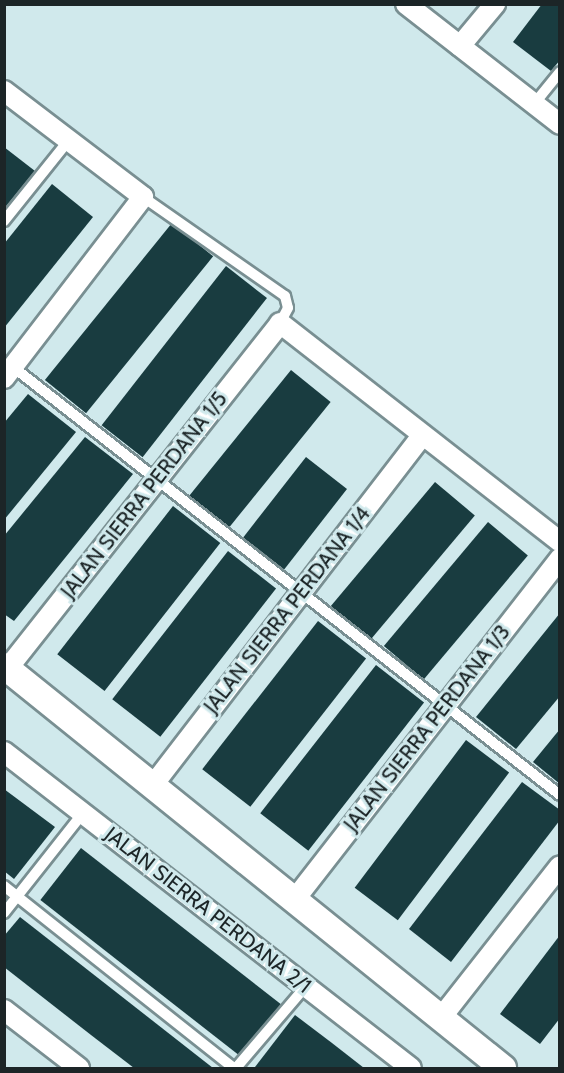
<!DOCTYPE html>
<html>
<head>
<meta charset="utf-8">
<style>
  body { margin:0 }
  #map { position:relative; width:564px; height:1073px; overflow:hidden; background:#d0e9ec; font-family:Cabin,sans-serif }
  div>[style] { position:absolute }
  .building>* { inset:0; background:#193c40; transform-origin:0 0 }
  .roads { filter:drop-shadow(2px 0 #798f92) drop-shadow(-2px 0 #798f92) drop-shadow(0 2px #798f92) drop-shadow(0 -2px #798f92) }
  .service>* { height:10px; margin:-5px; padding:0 5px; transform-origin:5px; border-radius:5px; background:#fff }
  .minor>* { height:20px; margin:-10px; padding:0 10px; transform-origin:10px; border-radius:10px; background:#fff }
  .tertiary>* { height:26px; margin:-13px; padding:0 13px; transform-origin:13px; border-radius:13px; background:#fff }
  span { translate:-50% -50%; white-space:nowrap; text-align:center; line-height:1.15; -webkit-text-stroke:6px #d0e9ec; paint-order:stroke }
  .street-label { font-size:21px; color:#1c2527 }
  .frame { position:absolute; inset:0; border:6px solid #1c2527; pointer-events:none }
</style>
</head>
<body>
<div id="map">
  <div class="building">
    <i style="clip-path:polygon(542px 4px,560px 4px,560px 60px,551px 71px,513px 42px)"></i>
    <i style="clip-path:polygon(4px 147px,35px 171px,4px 209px)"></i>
    <i style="clip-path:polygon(52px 184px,93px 217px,4px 328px,4px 244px)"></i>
    <i style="left:172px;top:223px;width:53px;height:202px;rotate:39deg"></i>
    <i style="left:226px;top:266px;width:52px;height:202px;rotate:38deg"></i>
    <i style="left:291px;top:370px;width:51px;height:162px;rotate:39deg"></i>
    <i style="clip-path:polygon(28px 394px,76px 432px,4px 520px,4px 423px)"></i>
    <i style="clip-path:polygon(85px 437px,133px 474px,14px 621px,4px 614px,4px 536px)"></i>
    <i style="left:306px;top:457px;width:52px;height:102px;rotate:38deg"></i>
    <i style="left:435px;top:482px;width:52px;height:162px;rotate:40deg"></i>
    <i style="left:173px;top:506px;width:60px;height:188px;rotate:38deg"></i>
    <i style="left:488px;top:522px;width:52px;height:162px;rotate:40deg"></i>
    <i style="left:228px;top:551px;width:61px;height:188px;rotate:38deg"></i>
    <i style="clip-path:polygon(560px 613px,560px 696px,516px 749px,476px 717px)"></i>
    <i style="left:318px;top:621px;width:61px;height:188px;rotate:38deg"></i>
    <i style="left:376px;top:665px;width:61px;height:188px;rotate:38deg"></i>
    <i style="clip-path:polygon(560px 729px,560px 784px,533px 762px)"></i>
    <i style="left:466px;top:740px;width:54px;height:185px;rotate:37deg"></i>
    <i style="clip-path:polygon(522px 782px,560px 810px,560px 820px,451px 962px,409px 929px)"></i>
    <i style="clip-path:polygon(4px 789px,55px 827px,14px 879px,4px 871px)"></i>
    <i style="left:81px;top:848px;width:255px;height:66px;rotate:38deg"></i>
    <i style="clip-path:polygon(20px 917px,107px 985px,213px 1068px,134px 1068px,91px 1035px,4px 967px,4px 936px)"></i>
    <i style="clip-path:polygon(560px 935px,560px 1018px,540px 1044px,500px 1014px)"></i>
    <i style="clip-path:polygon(295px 1015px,332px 1043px,364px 1068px,255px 1067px)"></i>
  </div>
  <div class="roads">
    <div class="service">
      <i style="left:534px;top:104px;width:41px;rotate:-50.9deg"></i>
      <i style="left:143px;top:197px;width:173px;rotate:34.9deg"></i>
      <i style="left:285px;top:296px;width:12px;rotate:76deg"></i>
      <i style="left:288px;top:308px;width:17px;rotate:118deg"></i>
      <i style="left:4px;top:221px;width:104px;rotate:-51.3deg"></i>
      <i style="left:13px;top:367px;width:695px;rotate:38.04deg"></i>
      <i style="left:4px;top:886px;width:293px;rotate:38.4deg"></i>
      <i style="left:4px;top:913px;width:127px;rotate:-51.7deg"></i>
      <i style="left:236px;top:1068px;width:108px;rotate:-49.5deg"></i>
    </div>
    <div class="minor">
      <i style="left:406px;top:4px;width:195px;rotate:37.9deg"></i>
      <i style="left:460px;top:46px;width:55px;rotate:-50.2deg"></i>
      <i style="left:4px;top:91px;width:175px;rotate:37.3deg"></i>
      <i style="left:143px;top:197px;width:228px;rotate:127.5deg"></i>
      <i style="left:8px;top:668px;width:439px;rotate:-51.7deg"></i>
      <i style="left:280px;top:323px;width:355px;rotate:38deg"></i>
      <i style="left:4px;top:752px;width:515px;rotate:37.83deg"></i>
      <i style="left:153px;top:785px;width:441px;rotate:-52.4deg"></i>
      <i style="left:295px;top:899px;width:432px;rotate:-52.1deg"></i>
      <i style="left:4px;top:1010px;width:95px;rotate:37.7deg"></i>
      <i style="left:440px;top:1019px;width:194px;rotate:-51.9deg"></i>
    </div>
    <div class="tertiary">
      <i style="left:4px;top:666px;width:641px;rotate:38.86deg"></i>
    </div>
  </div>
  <div class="street-label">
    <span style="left:144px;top:495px;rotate:-52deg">JALAN SIERRA PERDANA 1/5</span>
    <span style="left:287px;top:610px;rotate:-52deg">JALAN SIERRA PERDANA 1/4</span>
    <span style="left:427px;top:728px;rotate:-52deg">JALAN SIERRA PERDANA 1/3</span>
    <span style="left:208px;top:910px;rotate:38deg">JALAN SIERRA PERDANA 2/1</span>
  </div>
  <div class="frame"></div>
</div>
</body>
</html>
